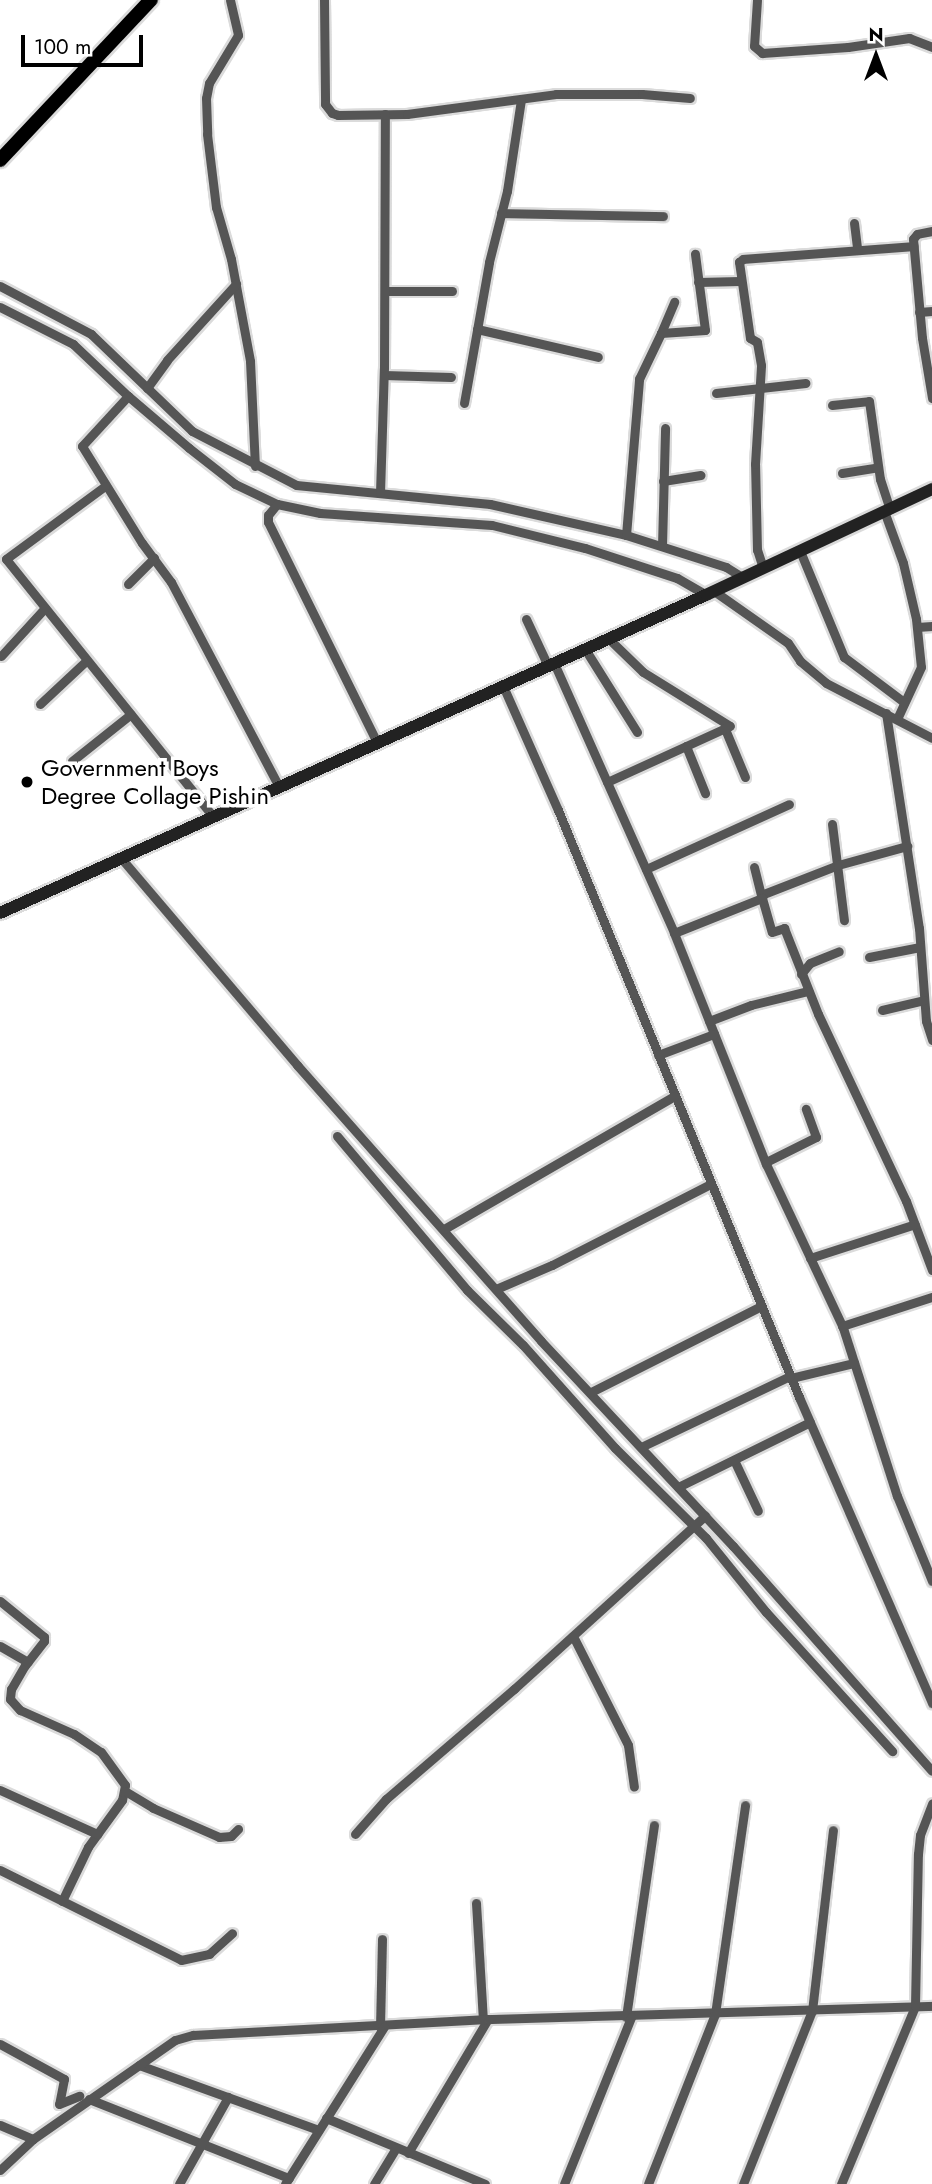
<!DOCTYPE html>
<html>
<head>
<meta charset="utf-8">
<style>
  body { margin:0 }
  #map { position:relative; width:932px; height:2184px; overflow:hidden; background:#fff; font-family:Jost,sans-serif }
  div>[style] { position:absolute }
  .roads { filter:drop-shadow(2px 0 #dbdbdb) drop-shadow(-2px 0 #dbdbdb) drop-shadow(0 2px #dbdbdb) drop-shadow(0 -2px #dbdbdb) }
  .street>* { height:9px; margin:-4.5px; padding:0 4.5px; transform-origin:4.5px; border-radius:4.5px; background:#555 }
  .secondary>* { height:12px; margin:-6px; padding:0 6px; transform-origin:6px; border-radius:6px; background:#222 }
  .primary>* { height:14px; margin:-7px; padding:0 7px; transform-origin:7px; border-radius:7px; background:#000 }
  .dots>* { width:19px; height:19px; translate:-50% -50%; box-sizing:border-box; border:4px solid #fff; border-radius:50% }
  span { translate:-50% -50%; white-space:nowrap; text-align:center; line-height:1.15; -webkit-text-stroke:7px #fff; paint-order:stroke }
  .poi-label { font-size:24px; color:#000 }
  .left { translate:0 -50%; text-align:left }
  .north { position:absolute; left:841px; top:21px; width:70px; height:70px; -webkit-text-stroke:5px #fff; paint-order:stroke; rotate:0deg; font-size:19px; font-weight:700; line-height:28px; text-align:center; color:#000 }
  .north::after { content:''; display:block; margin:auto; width:24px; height:32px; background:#000; clip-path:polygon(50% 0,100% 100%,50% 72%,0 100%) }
  .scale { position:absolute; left:21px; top:35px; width:122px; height:32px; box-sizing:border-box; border:4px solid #000; border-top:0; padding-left:9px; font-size:21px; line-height:24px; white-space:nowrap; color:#000; -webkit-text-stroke:5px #fff; paint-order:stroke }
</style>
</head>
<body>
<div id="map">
  <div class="roads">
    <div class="street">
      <i style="left:230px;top:0;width:36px;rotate:77deg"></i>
      <i style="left:238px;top:35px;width:56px;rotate:121.1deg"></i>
      <i style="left:209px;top:83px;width:15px;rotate:101deg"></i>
      <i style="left:206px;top:98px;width:36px;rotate:88deg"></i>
      <i style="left:207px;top:134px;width:74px;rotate:83deg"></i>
      <i style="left:216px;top:207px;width:54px;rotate:73.9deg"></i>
      <i style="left:231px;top:259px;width:104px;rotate:79.4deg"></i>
      <i style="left:250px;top:361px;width:105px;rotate:87.3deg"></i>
      <i style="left:324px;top:0;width:104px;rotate:89.4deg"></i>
      <i style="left:325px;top:104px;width:11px;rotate:52deg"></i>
      <i style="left:332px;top:113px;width:6px;rotate:18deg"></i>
      <i style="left:338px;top:115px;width:69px;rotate:-0.8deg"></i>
      <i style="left:407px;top:114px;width:150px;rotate:-7.6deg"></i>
      <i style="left:556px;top:94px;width:86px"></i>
      <i style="left:642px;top:94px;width:48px;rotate:4.8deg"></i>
      <i style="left:757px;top:0;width:46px;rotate:93.7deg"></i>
      <i style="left:754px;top:46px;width:11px;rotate:41deg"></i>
      <i style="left:762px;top:53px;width:86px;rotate:-4deg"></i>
      <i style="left:848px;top:47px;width:62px;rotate:-8.4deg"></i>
      <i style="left:909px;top:38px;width:25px;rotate:21deg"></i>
      <i style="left:501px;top:213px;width:162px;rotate:1.1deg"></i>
      <i style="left:854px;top:223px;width:26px;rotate:83deg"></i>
      <i style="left:932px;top:231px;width:15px;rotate:169deg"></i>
      <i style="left:917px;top:234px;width:6px;rotate:129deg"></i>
      <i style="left:913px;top:239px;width:99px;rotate:84.8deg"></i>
      <i style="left:922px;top:338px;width:61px;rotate:80.5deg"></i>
      <i style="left:698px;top:282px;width:42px;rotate:-1.4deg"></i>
      <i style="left:0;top:286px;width:103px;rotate:27.8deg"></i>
      <i style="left:91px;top:334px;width:140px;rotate:43.8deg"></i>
      <i style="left:192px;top:431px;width:117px;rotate:27.4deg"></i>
      <i style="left:296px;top:485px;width:195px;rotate:5.6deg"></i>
      <i style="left:490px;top:504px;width:139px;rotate:12.8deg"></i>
      <i style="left:626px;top:535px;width:105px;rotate:17.7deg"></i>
      <i style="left:726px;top:567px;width:19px;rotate:32deg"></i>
      <i style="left:385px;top:291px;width:67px"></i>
      <i style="left:0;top:307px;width:82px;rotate:26.9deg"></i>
      <i style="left:73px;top:344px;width:76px;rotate:43.4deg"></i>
      <i style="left:128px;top:396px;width:80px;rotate:40.4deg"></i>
      <i style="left:189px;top:448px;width:58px;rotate:38deg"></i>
      <i style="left:235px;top:484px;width:47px;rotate:25.5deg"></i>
      <i style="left:277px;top:504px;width:44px;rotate:11.8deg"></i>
      <i style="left:320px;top:513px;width:172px;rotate:4deg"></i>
      <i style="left:492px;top:525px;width:96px;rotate:13.9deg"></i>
      <i style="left:585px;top:548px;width:97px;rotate:18.1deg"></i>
      <i style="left:677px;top:578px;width:34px;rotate:30deg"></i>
      <i style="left:919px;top:312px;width:13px;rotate:-4deg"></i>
      <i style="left:477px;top:329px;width:124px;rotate:13deg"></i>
      <i style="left:661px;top:333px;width:34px;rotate:-67deg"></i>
      <i style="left:384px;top:375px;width:67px;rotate:1.7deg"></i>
      <i style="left:147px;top:388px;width:34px;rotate:-54deg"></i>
      <i style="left:167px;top:360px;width:103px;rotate:-47.8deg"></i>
      <i style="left:716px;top:393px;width:90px;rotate:-6.4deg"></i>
      <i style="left:128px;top:396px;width:68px;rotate:132.6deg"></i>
      <i style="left:82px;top:446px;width:114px;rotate:58.3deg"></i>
      <i style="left:142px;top:543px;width:49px;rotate:53.4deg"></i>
      <i style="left:171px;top:582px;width:232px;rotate:62.2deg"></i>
      <i style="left:464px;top:403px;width:143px;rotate:-79.9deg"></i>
      <i style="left:489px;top:262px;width:73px;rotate:-75.8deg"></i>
      <i style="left:507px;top:191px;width:93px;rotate:-81.3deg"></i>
      <i style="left:832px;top:405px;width:37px;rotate:-6deg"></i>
      <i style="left:869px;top:401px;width:79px;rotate:82deg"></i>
      <i style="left:880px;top:479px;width:32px;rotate:72deg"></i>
      <i style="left:842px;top:473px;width:36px;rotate:-9deg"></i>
      <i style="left:663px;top:481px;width:38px;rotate:-9deg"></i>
      <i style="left:105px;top:486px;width:123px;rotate:143.6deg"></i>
      <i style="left:6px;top:559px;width:330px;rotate:51.2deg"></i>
      <i style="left:380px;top:493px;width:125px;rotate:-88.2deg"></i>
      <i style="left:384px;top:368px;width:254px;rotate:-89.8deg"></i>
      <i style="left:277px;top:504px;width:14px;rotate:129deg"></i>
      <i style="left:268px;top:515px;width:7px;rotate:90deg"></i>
      <i style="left:268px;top:522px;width:246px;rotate:63.7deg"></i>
      <i style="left:884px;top:511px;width:55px;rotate:69.9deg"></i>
      <i style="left:903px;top:563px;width:57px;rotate:76.9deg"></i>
      <i style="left:916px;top:619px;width:48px;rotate:84.1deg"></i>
      <i style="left:921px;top:667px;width:57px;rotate:114.8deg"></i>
      <i style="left:626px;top:535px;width:157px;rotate:-85.2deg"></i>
      <i style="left:639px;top:379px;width:51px;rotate:-64.4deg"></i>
      <i style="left:661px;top:333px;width:44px;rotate:-3.9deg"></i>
      <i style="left:705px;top:330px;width:77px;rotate:-97.5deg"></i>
      <i style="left:662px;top:546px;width:118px;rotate:-88.5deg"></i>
      <i style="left:800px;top:551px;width:115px;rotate:67.5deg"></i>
      <i style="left:844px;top:657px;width:75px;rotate:36.9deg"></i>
      <i style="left:763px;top:568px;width:19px;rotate:-108deg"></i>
      <i style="left:757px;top:550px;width:86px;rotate:-91.3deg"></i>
      <i style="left:755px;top:464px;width:99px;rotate:-86.5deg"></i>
      <i style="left:761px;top:365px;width:23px;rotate:-100deg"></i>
      <i style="left:757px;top:342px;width:8px;rotate:-150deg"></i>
      <i style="left:750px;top:338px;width:77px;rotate:-98.2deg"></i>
      <i style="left:739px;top:262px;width:5px;rotate:-37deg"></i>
      <i style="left:743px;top:259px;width:171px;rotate:-4.3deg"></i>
      <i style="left:128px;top:584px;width:37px;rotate:-45deg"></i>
      <i style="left:714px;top:591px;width:90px;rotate:35.1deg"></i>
      <i style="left:788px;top:643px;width:22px;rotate:56deg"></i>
      <i style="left:800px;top:661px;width:34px;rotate:40deg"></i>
      <i style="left:826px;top:683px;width:119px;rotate:27.4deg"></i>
      <i style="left:526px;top:619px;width:52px;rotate:64.9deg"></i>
      <i style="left:917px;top:627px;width:15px;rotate:-4deg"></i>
      <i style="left:609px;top:639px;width:47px;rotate:44.1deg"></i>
      <i style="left:643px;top:672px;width:102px;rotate:31.8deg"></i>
      <i style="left:585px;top:649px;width:98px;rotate:57.9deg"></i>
      <i style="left:1px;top:656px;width:65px;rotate:-47.5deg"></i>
      <i style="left:554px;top:663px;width:295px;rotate:66deg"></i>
      <i style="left:674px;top:933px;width:249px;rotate:68.3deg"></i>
      <i style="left:766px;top:1164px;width:181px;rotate:64.8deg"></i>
      <i style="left:843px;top:1328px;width:176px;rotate:72.2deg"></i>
      <i style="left:897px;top:1496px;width:92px;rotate:67.6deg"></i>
      <i style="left:503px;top:686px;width:136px;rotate:66.1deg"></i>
      <i style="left:558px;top:810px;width:635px;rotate:67.68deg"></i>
      <i style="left:799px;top:1397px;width:334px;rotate:66.5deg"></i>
      <i style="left:40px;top:704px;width:64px;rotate:-43.1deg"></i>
      <i style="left:886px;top:713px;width:218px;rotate:81.3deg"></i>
      <i style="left:919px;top:928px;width:93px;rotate:85.7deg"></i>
      <i style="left:926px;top:1021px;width:20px;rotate:72deg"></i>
      <i style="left:725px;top:729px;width:52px;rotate:67.4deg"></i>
      <i style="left:686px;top:746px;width:51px;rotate:68deg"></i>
      <i style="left:72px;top:761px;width:75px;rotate:-38.5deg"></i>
      <i style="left:607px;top:782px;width:135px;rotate:-24.5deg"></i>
      <i style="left:832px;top:824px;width:97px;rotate:82.9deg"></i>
      <i style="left:121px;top:858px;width:272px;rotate:49.6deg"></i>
      <i style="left:297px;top:1065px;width:368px;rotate:48.5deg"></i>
      <i style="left:541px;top:1341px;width:281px;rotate:46.9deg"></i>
      <i style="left:733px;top:1546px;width:300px;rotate:48.5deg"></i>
      <i style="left:754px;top:867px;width:32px;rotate:76deg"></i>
      <i style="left:646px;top:869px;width:157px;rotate:-24.4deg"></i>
      <i style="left:761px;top:895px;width:83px;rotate:-21.3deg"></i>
      <i style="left:838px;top:865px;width:72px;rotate:-15.4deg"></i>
      <i style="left:674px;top:933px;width:95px;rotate:-21.7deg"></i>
      <i style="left:762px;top:898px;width:35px;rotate:74deg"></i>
      <i style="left:772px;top:932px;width:13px;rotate:-18deg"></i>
      <i style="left:784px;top:928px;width:92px;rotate:68.4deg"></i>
      <i style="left:818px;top:1014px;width:207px;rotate:64.8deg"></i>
      <i style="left:906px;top:1201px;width:74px;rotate:69.4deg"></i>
      <i style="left:869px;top:957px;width:52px;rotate:-11.1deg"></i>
      <i style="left:801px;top:974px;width:14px;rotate:-51deg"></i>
      <i style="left:810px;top:963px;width:31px;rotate:-22deg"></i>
      <i style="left:882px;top:1010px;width:43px;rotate:-13.4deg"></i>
      <i style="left:709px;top:1021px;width:45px;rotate:-20.9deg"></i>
      <i style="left:751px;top:1005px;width:59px;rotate:-13.8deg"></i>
      <i style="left:658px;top:1055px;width:60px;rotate:-20.6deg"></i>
      <i style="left:337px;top:1136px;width:202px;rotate:49.8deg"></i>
      <i style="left:467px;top:1290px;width:78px;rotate:44.5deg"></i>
      <i style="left:523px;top:1345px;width:138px;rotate:48.2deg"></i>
      <i style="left:615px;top:1448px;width:128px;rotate:44.7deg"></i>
      <i style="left:706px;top:1538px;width:95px;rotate:51deg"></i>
      <i style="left:766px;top:1612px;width:188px;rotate:47.8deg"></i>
      <i style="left:766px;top:1162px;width:56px;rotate:-26.6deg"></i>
      <i style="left:816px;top:1137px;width:30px;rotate:-110deg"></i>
      <i style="left:444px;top:1229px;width:266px;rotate:-30deg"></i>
      <i style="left:810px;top:1258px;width:110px;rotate:-17.9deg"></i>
      <i style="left:496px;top:1289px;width:61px;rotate:-23.2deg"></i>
      <i style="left:552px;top:1265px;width:178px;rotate:-27.1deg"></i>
      <i style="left:842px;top:1326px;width:95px;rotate:-17.9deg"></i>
      <i style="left:791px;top:1378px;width:65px;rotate:-13.4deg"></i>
      <i style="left:591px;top:1392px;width:191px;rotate:-26.8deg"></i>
      <i style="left:641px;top:1447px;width:165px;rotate:-25.5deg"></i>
      <i style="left:734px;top:1460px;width:56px;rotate:64.8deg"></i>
      <i style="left:678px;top:1487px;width:147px;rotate:-26.2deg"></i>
      <i style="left:0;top:1601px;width:57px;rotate:39.3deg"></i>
      <i style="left:44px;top:1637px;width:4px;rotate:90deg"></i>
      <i style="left:44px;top:1641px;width:31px;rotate:128deg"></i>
      <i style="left:25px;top:1665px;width:28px;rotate:120deg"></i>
      <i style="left:11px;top:1689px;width:10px;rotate:96deg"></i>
      <i style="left:10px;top:1699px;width:15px;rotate:48deg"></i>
      <i style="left:20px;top:1710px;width:59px;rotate:24deg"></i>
      <i style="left:74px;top:1734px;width:32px;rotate:34deg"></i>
      <i style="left:101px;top:1752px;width:41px;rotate:54deg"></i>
      <i style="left:125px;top:1785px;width:15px;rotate:101deg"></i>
      <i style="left:122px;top:1800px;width:58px;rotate:125.9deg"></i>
      <i style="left:88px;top:1847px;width:60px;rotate:115.7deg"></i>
      <i style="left:573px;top:1636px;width:122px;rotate:63.2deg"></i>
      <i style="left:628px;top:1745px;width:42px;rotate:81.9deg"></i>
      <i style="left:0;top:1646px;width:32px;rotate:30deg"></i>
      <i style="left:0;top:1790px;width:107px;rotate:24.4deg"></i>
      <i style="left:125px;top:1791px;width:33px;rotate:31deg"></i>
      <i style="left:153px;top:1808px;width:72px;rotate:23.7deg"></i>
      <i style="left:219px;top:1837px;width:12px;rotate:-5deg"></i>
      <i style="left:231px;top:1836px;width:10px;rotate:-45deg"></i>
      <i style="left:355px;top:1834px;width:47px;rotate:-48.5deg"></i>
      <i style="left:386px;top:1799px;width:169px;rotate:-40.7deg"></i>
      <i style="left:514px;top:1689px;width:258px;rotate:-42.2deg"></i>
      <i style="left:0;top:1870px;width:202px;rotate:26.4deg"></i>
      <i style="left:181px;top:1960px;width:29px;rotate:-12deg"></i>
      <i style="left:209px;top:1954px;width:31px;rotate:-42deg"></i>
      <i style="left:476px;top:1903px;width:117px;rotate:86.6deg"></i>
      <i style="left:626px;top:2017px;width:194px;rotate:-81.7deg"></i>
      <i style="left:380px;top:2027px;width:88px;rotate:-88.7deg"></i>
      <i style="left:0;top:2044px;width:73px;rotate:28.7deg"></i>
      <i style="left:64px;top:2079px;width:25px;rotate:101deg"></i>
      <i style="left:59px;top:2104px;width:22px;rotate:-22deg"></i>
      <i style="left:139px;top:2065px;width:191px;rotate:19.9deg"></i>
      <i style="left:89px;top:2099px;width:215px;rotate:21.6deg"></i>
      <i style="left:326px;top:2118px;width:172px;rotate:22.5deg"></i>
      <i style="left:0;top:2125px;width:36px;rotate:23deg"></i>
      <i style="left:408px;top:2153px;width:156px;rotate:-59.2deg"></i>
      <i style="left:0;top:2170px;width:45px;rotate:-43.2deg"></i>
      <i style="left:33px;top:2139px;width:173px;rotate:-34.9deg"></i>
      <i style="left:175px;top:2040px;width:19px;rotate:-16deg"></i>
      <i style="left:193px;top:2035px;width:295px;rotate:-3.1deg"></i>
      <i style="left:488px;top:2019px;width:444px;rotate:-1.7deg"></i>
      <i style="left:179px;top:2184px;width:100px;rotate:-60.6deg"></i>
      <i style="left:285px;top:2184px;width:186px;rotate:-57.8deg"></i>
      <i style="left:374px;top:2184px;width:42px;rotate:-58.6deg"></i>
      <i style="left:564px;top:2184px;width:180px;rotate:-68.1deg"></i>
      <i style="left:648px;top:2184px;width:183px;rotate:-68.5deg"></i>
      <i style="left:715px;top:2014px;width:211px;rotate:-81.8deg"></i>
      <i style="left:743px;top:2184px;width:186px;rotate:-68.3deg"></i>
      <i style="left:812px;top:2011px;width:182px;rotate:-83.4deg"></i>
      <i style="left:841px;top:2184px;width:193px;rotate:-67.4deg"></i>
      <i style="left:915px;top:2006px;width:152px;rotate:-88.9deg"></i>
      <i style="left:918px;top:1854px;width:19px;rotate:-84deg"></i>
      <i style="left:920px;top:1835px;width:34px;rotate:-69deg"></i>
    </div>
    <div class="secondary">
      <i style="left:0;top:913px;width:774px;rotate:-24.25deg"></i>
      <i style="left:706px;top:595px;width:250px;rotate:-25.1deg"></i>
    </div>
    <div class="primary">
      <i style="left:0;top:160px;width:220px;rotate:-46.7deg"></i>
    </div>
  </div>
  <div class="dots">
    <i style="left:27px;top:782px;background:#000"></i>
  </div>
  <div class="poi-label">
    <span class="left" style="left:41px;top:782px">Government Boys<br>Degree Collage Pishin</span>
  </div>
  <div class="north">N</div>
  <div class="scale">100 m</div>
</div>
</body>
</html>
